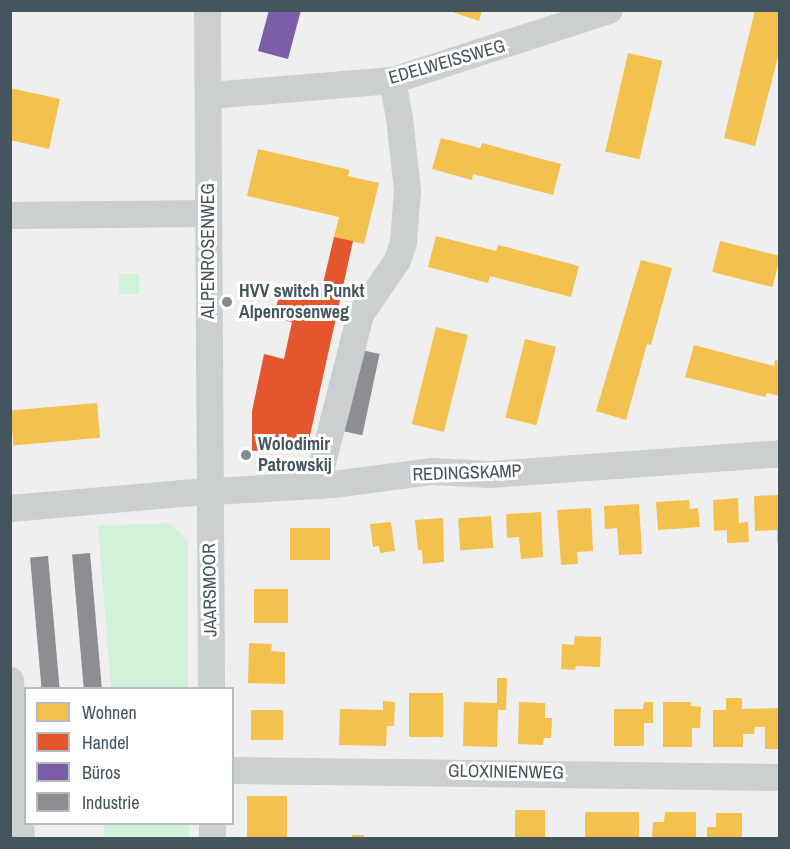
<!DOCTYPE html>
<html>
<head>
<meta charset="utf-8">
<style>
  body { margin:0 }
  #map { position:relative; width:790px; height:849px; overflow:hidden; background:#f0efef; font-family:"Archivo Narrow",sans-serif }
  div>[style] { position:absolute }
  .green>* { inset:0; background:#d1f1da; transform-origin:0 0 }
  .homes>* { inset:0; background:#f2c14e; transform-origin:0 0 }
  .shops>* { inset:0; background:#e4572e }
  .offices>* { inset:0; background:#7b5ea7 }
  .industry>* { inset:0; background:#8d8d92; transform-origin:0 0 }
  .minor>* { height:27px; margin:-13.5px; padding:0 13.5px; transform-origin:13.5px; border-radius:13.5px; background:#cbcfd0 }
  .dots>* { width:16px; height:16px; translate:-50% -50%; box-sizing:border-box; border:3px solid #fff; border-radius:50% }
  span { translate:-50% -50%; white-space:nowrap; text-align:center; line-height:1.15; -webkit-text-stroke:6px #fff; paint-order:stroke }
  .street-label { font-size:18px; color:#45555e }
  .poi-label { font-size:18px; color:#45555e; font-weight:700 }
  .left { translate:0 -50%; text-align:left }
  .frame { position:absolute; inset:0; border:12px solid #45555e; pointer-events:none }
  .legend { position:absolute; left:24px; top:687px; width:210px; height:138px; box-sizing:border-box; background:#fff; border:2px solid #b5bbbf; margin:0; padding:8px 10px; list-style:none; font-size:18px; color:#45555e }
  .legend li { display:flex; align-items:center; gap:12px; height:30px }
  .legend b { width:30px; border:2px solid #b5bbbf }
</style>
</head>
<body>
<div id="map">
  <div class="green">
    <i style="left:139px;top:274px;width:20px;height:20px;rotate:90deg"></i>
    <i style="clip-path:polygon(168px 523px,188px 540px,188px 688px,111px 688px,98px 526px)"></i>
    <i style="left:104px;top:824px;width:85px;height:14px"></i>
  </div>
  <div class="homes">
    <i style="clip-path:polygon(446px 10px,482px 10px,479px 21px)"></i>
    <i style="clip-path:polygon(755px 10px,780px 10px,780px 49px,755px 146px,724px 138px)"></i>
    <i style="left:628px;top:53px;width:35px;height:101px;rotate:13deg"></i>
    <i style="clip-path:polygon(10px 88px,60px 99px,49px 149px,10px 140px)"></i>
    <i style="clip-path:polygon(441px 138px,480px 148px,482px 143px,561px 164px,553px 195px,473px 174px,472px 180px,432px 169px)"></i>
    <i style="clip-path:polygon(258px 149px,350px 170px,348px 176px,379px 183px,364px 244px,334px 237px,339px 217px,247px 196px)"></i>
    <i style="clip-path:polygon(436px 236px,496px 251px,498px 245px,579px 266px,571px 297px,490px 276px,488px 283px,428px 267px)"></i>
    <i style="left:720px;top:241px;width:62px;height:32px;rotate:14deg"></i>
    <i style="clip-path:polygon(641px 260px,672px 268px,651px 345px,647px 344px,626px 420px,596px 411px)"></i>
    <i style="left:436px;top:327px;width:33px;height:100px;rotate:14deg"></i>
    <i style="left:525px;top:339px;width:32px;height:81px;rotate:14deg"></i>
    <i style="clip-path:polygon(694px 345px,774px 366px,775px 360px,780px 361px,780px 396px,767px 393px,765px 397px,685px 377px)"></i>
    <i style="left:97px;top:403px;width:35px;height:87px;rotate:85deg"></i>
    <i style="clip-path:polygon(780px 495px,780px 543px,777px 543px,777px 530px,755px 531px,754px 496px)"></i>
    <i style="clip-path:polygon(738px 498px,739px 523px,748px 522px,749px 542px,727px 543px,727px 530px,714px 531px,713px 500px)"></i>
    <i style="clip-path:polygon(689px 500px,690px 509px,698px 508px,700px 527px,658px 530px,656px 502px)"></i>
    <i style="clip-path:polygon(639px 504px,642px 554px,619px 555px,617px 528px,605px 529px,604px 506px)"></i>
    <i style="clip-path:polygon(591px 508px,593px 551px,577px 552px,578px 564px,561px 565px,557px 510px)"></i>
    <i style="clip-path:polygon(541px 512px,543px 557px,521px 559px,519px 537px,507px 538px,506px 514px)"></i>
    <i style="left:491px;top:516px;width:32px;height:33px;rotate:86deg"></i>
    <i style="clip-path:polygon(443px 518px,444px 562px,423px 564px,422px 550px,418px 550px,415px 520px)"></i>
    <i style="clip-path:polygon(391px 522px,395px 551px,380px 553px,379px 546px,373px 547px,370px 524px)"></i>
    <i style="left:290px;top:528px;width:40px;height:32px"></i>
    <i style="left:254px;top:589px;width:34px;height:34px"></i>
    <i style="clip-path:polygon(575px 636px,601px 637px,600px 667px,576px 666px,575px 670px,561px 669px,562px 644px,574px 645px)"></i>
    <i style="clip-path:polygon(249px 643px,272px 644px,271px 651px,285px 652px,285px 684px,248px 683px)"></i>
    <i style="clip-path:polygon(497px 678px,507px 678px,506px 710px,498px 710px,497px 747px,463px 746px,464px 702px,497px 703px)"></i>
    <i style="left:409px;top:693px;width:34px;height:44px"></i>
    <i style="clip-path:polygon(726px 698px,742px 698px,742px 709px,780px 708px,780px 749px,765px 749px,765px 727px,755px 727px,754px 734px,743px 734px,743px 747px,713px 747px,713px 710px,726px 710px)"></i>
    <i style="clip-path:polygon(383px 701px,395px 702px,394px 726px,387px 726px,386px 746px,339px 745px,340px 709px,383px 710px)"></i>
    <i style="clip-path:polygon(519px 702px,545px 703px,545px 718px,552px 718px,551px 738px,544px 738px,543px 745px,518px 744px)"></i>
    <i style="clip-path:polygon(644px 702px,653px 702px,653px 723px,644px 723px,644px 746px,614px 746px,614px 709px,643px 709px)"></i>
    <i style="clip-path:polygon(663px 702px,691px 702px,691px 706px,701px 707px,700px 728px,692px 728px,692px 747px,663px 747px)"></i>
    <i style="left:251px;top:710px;width:32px;height:30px"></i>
    <i style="left:247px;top:796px;width:40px;height:42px"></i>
    <i style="left:515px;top:810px;width:30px;height:28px"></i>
    <i style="left:585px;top:812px;width:54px;height:26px"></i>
    <i style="clip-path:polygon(665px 812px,696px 812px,696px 838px,652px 838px,653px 822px,664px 822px)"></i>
    <i style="clip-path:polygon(716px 813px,742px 813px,742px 838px,707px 838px,707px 827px,716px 827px)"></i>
    <i style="left:352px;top:835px;width:12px;height:3px"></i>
  </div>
  <div class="shops">
    <i style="clip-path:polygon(334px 237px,353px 241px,307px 449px,252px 451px,252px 411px,264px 354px,284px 359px,292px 322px,273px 318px,282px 286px,320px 296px)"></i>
  </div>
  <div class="offices">
    <i style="clip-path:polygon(269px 10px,301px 10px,288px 59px,258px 51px)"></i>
  </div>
  <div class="industry">
    <i style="left:361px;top:350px;width:19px;height:83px;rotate:12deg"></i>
    <i style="left:90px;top:553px;width:135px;height:18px;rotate:85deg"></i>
    <i style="left:48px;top:556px;width:132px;height:18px;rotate:85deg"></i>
  </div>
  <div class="minor">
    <i style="left:207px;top:10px;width:678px;rotate:89.66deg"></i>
    <i style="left:209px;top:95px;width:184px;rotate:-4.7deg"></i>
    <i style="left:392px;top:80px;width:228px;rotate:-17.9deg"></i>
    <i style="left:10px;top:215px;width:197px;rotate:-0.6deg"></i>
    <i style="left:320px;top:485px;width:18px;rotate:-87deg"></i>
    <i style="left:321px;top:467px;width:158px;rotate:-75.7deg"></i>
    <i style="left:360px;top:314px;width:65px;rotate:-55.6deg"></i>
    <i style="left:397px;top:260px;width:20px;rotate:-72deg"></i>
    <i style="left:403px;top:241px;width:51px;rotate:-85.5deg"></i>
    <i style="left:407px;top:190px;width:73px;rotate:-96.3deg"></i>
    <i style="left:399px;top:117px;width:38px;rotate:-101deg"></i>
    <i style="left:10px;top:508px;width:171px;rotate:-5deg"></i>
    <i style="left:180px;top:493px;width:153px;rotate:-3.4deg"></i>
    <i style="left:333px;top:484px;width:100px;rotate:-7.5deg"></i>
    <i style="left:432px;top:471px;width:58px;rotate:3deg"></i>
    <i style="left:490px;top:474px;width:291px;rotate:-4.1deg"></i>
    <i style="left:10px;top:680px;width:158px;rotate:86deg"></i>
    <i style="left:232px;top:770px;width:548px;rotate:0.73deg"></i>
    <i style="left:212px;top:838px;width:14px;rotate:-90deg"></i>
  </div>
  <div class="dots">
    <i style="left:227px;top:302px;background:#818b91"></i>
    <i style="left:246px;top:455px;background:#818b91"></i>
  </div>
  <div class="street-label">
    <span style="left:447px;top:62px;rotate:-16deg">EDELWEISSWEG</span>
    <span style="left:208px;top:251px;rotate:-90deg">ALPENROSENWEG</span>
    <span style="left:467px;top:473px;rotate:-2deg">REDINGSKAMP</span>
    <span style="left:210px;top:590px;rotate:-91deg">JAARSMOOR</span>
    <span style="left:506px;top:772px;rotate:1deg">GLOXINIENWEG</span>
  </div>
  <div class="poi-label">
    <span class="left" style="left:239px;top:302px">HVV switch Punkt<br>Alpenrosenweg</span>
    <span class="left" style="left:258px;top:455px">Wolodimir<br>Patrowskij</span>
  </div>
  <div class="frame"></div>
  <ul class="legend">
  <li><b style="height:16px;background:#f2c14e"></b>Wohnen</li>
  <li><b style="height:16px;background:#e4572e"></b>Handel</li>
  <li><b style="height:16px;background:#7b5ea7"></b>Büros</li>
  <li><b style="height:16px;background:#8d8d92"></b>Industrie</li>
  </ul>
</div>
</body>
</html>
